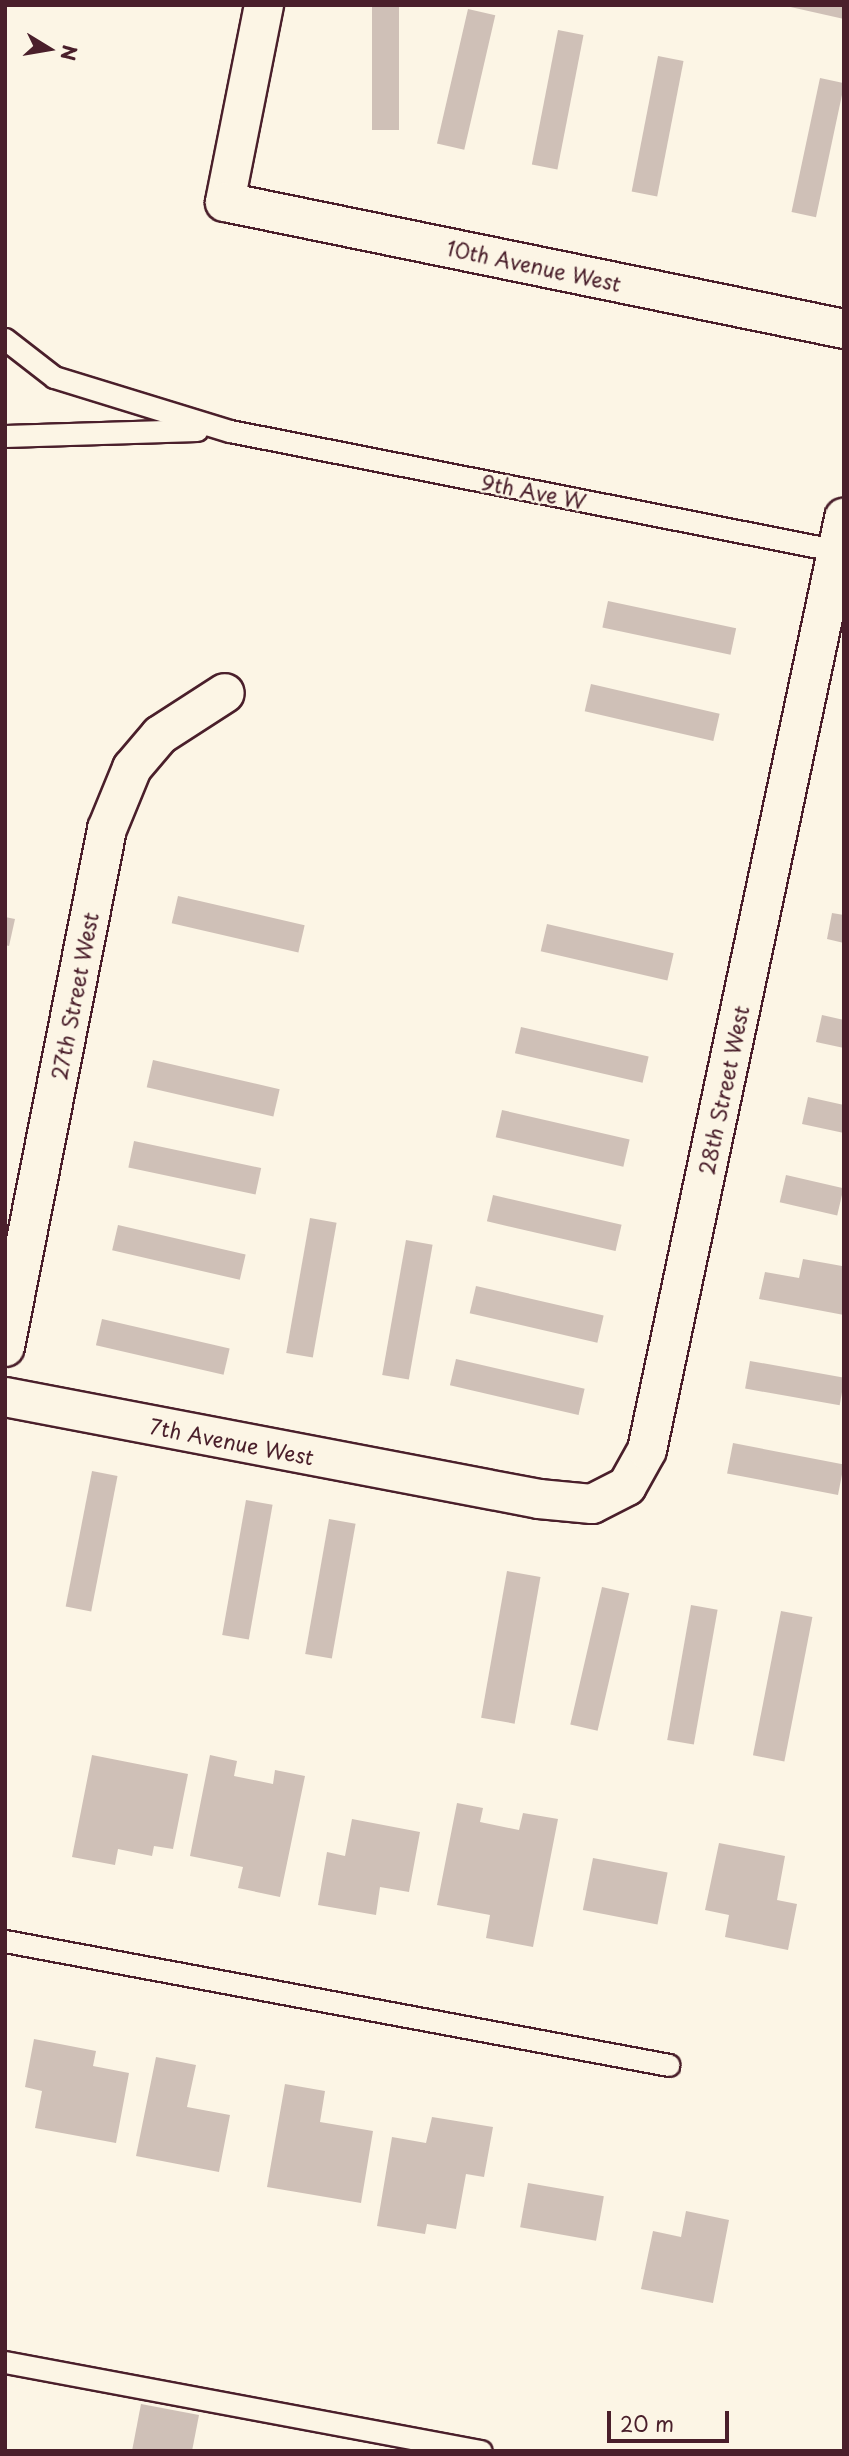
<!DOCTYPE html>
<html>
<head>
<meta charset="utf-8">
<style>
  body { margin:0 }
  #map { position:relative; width:849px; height:2456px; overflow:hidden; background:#fcf5e5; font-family:"Playpen Sans",sans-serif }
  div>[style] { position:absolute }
  .building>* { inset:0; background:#cfc0b7; transform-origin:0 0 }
  .roads { filter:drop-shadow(2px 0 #4a1f2b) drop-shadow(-2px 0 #4a1f2b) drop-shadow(0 2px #4a1f2b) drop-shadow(0 -2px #4a1f2b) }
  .service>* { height:21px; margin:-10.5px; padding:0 10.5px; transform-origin:10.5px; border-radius:10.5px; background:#fcf5e5 }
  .minor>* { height:38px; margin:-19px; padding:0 19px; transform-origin:19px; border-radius:19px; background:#fcf5e5 }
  span { translate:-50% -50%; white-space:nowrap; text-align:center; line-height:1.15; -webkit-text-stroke:5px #fcf5e5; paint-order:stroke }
  .street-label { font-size:21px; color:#4a1f2b }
  .frame { position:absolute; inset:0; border:7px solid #4a1f2b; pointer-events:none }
  .north { position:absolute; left:14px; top:14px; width:70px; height:70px; -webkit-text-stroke:5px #fcf5e5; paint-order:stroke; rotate:101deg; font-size:19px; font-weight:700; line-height:28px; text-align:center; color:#4a1f2b }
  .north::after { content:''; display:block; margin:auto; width:24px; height:32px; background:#4a1f2b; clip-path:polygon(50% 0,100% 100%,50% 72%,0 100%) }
  .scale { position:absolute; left:607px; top:2411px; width:122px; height:32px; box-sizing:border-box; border:4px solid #4a1f2b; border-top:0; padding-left:9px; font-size:21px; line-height:24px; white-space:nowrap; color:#4a1f2b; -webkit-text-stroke:5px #fcf5e5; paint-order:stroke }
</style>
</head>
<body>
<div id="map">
  <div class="building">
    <i style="left:372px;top:5px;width:27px;height:125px"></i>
    <i style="clip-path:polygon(786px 5px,844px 5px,844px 19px,786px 6px)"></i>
    <i style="left:468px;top:9px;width:28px;height:138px;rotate:13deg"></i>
    <i style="left:558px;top:30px;width:26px;height:137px;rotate:11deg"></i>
    <i style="left:658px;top:56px;width:26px;height:138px;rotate:11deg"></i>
    <i style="left:820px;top:78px;width:25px;height:137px;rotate:12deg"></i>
    <i style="left:608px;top:601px;width:131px;height:27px;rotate:12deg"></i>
    <i style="left:591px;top:684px;width:132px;height:28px;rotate:13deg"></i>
    <i style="left:178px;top:896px;width:130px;height:28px;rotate:13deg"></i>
    <i style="clip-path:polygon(832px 913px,844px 915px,844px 943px,827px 939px)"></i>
    <i style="clip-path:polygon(5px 917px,15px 919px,9px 946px,5px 945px)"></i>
    <i style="left:547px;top:924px;width:130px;height:28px;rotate:13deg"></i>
    <i style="clip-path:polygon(822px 1015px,844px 1020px,844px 1048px,816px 1042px)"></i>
    <i style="left:521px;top:1027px;width:131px;height:27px;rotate:13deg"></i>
    <i style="left:153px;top:1060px;width:130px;height:28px;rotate:13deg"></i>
    <i style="clip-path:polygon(808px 1097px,844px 1105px,844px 1133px,802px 1124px)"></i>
    <i style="left:502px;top:1110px;width:131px;height:28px;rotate:13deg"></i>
    <i style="left:134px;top:1141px;width:130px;height:27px;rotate:12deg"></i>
    <i style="left:786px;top:1175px;width:59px;height:28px;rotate:13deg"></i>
    <i style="left:493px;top:1195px;width:132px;height:27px;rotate:13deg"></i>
    <i style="left:310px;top:1218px;width:27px;height:137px;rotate:10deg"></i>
    <i style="left:118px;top:1225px;width:131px;height:26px;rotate:13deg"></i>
    <i style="left:406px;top:1240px;width:27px;height:137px;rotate:10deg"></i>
    <i style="clip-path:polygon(803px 1259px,842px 1266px,844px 1315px,759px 1299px,765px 1272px,799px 1278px)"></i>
    <i style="left:476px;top:1286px;width:131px;height:28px;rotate:13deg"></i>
    <i style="left:102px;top:1319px;width:131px;height:27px;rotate:13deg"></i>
    <i style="left:456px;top:1359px;width:132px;height:27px;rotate:13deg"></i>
    <i style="left:750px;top:1361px;width:96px;height:28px;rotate:10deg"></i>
    <i style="left:733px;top:1443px;width:113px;height:31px;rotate:11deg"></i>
    <i style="left:92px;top:1471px;width:26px;height:138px;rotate:11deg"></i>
    <i style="left:246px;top:1500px;width:27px;height:137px;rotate:10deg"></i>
    <i style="left:329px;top:1519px;width:27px;height:137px;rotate:10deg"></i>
    <i style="left:507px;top:1571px;width:34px;height:149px;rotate:10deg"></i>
    <i style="left:602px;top:1587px;width:28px;height:141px;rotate:13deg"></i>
    <i style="left:691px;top:1605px;width:27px;height:137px;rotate:10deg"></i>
    <i style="left:781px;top:1611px;width:32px;height:147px;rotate:11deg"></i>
    <i style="clip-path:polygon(92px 1755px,188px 1774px,173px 1849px,154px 1846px,152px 1856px,118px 1849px,115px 1865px,72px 1857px)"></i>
    <i style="clip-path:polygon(210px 1755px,237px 1761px,234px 1776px,273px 1784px,275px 1770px,305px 1776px,280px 1897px,238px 1888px,243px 1867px,190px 1856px)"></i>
    <i style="clip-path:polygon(457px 1803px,483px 1808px,480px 1822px,519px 1830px,523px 1813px,558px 1819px,533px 1947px,486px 1938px,490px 1915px,437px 1905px)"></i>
    <i style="clip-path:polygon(352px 1819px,420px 1832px,409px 1892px,380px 1887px,376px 1915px,318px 1905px,327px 1852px,345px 1856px)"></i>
    <i style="clip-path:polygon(719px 1843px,785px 1856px,777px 1900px,797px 1904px,788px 1950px,725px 1937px,729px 1915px,705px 1910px)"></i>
    <i style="left:593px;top:1858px;width:76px;height:53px;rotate:11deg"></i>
    <i style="clip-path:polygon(34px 2039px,96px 2051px,93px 2066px,129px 2073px,116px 2143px,35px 2128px,42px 2091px,25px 2087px)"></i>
    <i style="clip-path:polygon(156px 2057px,196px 2065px,187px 2107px,230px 2115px,219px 2172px,136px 2156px)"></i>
    <i style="clip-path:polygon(285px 2084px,325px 2091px,320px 2122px,373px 2131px,361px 2203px,267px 2187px)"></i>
    <i style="clip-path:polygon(432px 2117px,493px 2127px,484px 2177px,466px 2174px,456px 2229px,427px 2224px,425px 2234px,377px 2226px,392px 2137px,426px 2143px)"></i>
    <i style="left:528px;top:2183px;width:77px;height:45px;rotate:10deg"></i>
    <i style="clip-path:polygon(686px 2211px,729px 2220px,713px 2303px,641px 2289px,653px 2231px,681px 2237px)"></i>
    <i style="clip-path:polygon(141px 2404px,199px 2415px,192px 2451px,132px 2451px)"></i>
  </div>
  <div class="roads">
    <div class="service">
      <i style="left:5px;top:339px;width:62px;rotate:37.8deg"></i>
      <i style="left:54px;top:377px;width:184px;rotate:17.1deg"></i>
      <i style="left:230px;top:431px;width:626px;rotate:11.15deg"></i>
      <i style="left:5px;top:436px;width:192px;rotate:-1.8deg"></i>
      <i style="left:5px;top:1941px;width:675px;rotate:10.58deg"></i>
      <i style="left:5px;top:2362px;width:484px;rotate:10.6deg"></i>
    </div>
    <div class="minor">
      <i style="left:264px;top:5px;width:201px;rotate:101.2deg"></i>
      <i style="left:225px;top:202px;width:632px;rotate:11.59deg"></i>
      <i style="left:5px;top:1347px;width:528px;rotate:-78.86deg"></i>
      <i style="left:107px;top:829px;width:66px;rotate:-67.7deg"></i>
      <i style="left:132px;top:768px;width:43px;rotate:-49.7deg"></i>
      <i style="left:160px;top:735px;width:77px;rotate:-32.9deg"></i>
      <i style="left:5px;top:1397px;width:544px;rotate:10.81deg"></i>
      <i style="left:539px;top:1499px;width:53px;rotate:5.4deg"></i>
      <i style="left:592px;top:1504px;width:39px;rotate:-27deg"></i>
      <i style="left:627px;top:1486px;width:41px;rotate:-60.9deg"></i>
      <i style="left:647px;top:1450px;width:953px;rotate:-78.06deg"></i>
    </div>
  </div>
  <div class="street-label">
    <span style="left:534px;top:265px;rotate:12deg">10th Avenue West</span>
    <span style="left:534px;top:491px;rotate:11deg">9th Ave W</span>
    <span style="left:74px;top:996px;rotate:-79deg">27th Street West</span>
    <span style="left:723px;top:1090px;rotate:-78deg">28th Street West</span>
    <span style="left:232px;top:1441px;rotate:11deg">7th Avenue West</span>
  </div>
  <div class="frame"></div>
  <div class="north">N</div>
  <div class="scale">20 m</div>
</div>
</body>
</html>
